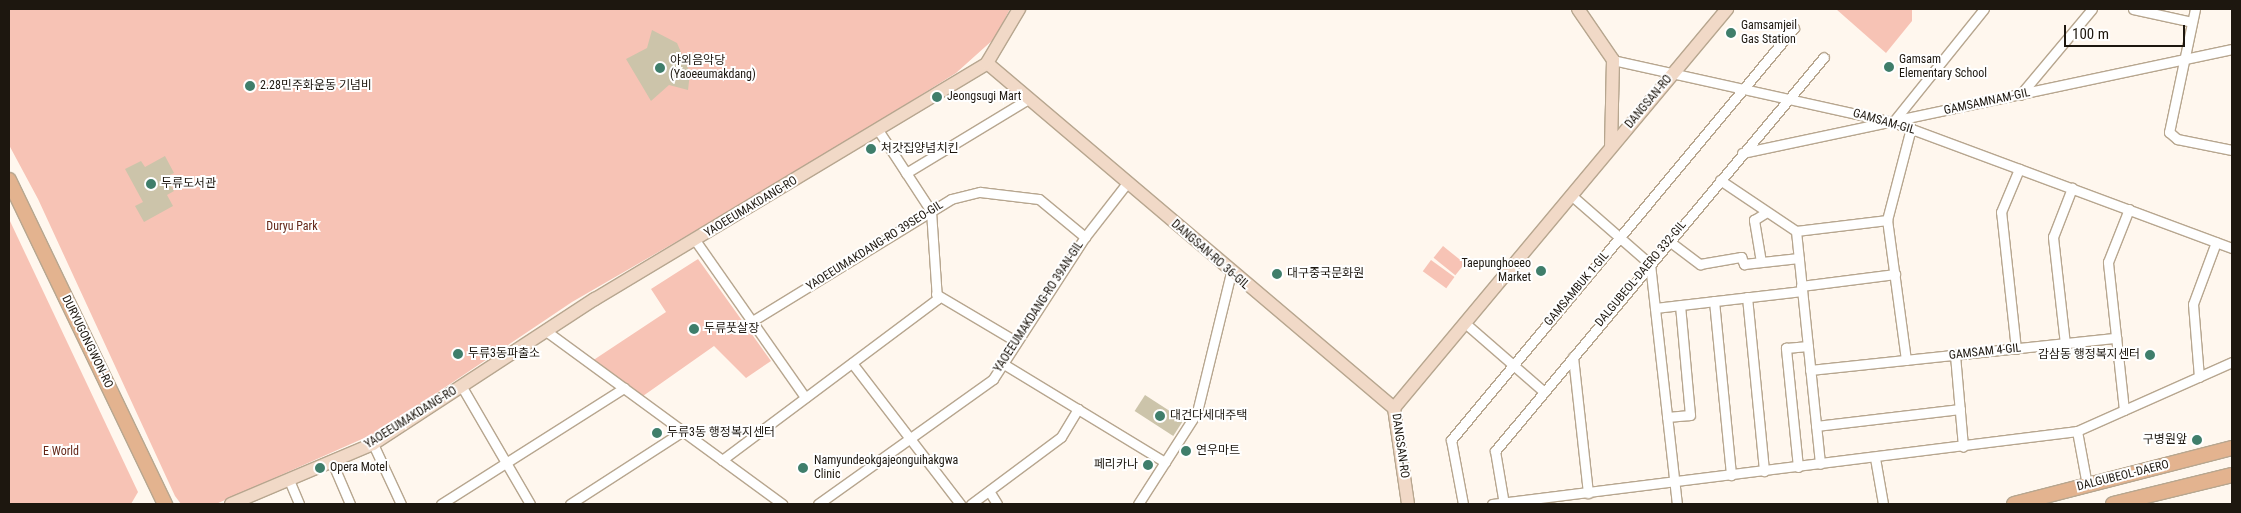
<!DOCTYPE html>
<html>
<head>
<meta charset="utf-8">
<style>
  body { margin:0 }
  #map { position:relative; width:2241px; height:513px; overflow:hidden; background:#fff7ee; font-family:"Roboto Condensed","Noto Sans KR",sans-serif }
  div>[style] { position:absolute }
  .green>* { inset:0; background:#f7c3b5; transform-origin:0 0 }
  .building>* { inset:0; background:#ccc4aa; transform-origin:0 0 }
  .roads { filter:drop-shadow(1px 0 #b7a68f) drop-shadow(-1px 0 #b7a68f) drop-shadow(0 1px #b7a68f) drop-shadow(0 -1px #b7a68f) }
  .street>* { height:9px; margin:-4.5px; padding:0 4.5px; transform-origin:4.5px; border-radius:4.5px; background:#fff }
  .secondary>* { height:12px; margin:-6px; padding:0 6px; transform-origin:6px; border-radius:6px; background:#f1d9c7 }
  .primary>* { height:14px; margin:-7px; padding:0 7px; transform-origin:7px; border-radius:7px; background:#e3b38f }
  .dots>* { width:14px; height:14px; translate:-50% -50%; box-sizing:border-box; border:2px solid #fff; border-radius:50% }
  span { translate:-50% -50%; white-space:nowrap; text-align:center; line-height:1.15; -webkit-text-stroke:4px #fff; paint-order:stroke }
  .poi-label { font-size:12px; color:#1d170f }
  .left { translate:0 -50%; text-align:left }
  .right { translate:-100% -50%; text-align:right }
  .street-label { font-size:12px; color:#1d170f }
  .park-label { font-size:12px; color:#642718 }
  .frame { position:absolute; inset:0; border:10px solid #1d170f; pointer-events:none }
  .scale { position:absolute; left:2064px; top:25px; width:121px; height:22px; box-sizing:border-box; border:2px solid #1d170f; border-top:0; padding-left:6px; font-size:15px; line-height:18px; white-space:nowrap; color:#1d170f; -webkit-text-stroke:4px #fff; paint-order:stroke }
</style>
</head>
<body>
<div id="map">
  <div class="green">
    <i style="clip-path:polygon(9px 9px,1010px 9px,995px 38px,956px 73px,802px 169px,572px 302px,380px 431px,216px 504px,181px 504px,175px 496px,38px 199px,9px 145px)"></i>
    <i style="clip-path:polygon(1836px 9px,1912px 9px,1912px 21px,1886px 53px)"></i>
    <i style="clip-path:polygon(9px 219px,138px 492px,131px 504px,9px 504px)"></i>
    <i style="left:1443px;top:246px;width:28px;height:15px;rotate:39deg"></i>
    <i style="clip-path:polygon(698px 259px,771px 361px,746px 378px,714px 346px,643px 396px,589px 363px,666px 312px,651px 289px)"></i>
    <i style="left:1431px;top:260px;width:29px;height:14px;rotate:36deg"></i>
  </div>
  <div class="building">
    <i style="clip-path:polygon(652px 30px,677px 43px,690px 73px,688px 90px,669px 85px,651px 101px,626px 59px,647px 48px)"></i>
    <i style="clip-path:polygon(165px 156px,174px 173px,166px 177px,174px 191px,167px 195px,173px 206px,144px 222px,135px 206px,143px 202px,125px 169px,141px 161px,145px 167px)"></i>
    <i style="left:1145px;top:395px;width:46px;height:19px;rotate:33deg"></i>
  </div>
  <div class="roads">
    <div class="street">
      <i style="left:2133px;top:9px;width:60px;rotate:12.4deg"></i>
      <i style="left:2195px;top:9px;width:126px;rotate:101.9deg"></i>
      <i style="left:2169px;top:132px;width:11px;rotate:41deg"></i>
      <i style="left:2177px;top:139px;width:56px;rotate:11.3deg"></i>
      <i style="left:1613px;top:60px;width:287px;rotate:12.5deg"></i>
      <i style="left:1893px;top:122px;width:362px;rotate:20.4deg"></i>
      <i style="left:2020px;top:95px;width:112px;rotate:-50.1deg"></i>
      <i style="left:1893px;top:122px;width:145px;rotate:-51.2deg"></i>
      <i style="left:1742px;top:153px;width:501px;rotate:-11.98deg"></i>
      <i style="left:906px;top:173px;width:143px;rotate:-31.2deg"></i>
      <i style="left:1720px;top:180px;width:92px;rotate:33.9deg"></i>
      <i style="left:1796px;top:231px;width:234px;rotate:84.1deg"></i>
      <i style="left:1571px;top:195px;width:105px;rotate:41.1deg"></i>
      <i style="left:1650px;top:264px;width:242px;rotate:83.6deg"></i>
      <i style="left:1796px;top:231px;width:92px;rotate:-6.9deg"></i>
      <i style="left:695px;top:240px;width:192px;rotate:55deg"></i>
      <i style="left:1669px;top:241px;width:39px;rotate:37deg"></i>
      <i style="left:1700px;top:264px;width:42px;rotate:-9.7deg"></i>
      <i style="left:1741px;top:257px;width:8px;rotate:67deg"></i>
      <i style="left:1744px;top:264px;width:55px;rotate:-6.2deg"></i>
      <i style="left:1761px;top:262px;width:43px;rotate:-99.5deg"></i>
      <i style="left:1754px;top:220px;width:15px;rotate:-32deg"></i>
      <i style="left:1801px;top:286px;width:95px;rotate:-7.3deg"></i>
      <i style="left:936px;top:294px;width:92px;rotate:30.7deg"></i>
      <i style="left:1747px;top:297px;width:175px;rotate:84.4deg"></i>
      <i style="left:1714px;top:301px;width:175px;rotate:84.4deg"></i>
      <i style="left:1655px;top:308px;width:148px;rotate:-6.6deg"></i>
      <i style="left:749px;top:323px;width:237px;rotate:-31.5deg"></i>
      <i style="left:951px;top:199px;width:30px;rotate:-14deg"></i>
      <i style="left:980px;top:192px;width:59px;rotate:6.8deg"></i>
      <i style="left:1039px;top:199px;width:60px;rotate:39.6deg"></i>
      <i style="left:1465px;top:323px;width:105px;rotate:41.1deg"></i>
      <i style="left:546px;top:331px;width:293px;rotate:36.2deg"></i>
      <i style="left:2065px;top:344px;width:108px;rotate:-96.4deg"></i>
      <i style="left:2053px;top:237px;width:53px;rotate:-68.8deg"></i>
      <i style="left:2016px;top:349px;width:138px;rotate:-96.2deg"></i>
      <i style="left:2001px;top:212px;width:47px;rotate:-67.3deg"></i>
      <i style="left:1955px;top:355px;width:92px;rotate:85deg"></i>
      <i style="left:1573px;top:357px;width:137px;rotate:83.7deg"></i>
      <i style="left:1906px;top:360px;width:141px;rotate:-97.7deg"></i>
      <i style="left:1887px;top:220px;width:95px;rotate:-75.4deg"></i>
      <i style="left:852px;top:363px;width:178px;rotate:52.5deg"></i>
      <i style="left:1002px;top:363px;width:191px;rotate:31.3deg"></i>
      <i style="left:1810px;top:370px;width:308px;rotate:-6deg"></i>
      <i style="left:2199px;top:377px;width:73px;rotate:-94.7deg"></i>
      <i style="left:2193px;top:304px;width:66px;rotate:-69.6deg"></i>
      <i style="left:462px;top:387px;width:135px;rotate:59.8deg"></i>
      <i style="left:2124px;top:410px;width:149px;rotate:-96.2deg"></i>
      <i style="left:2108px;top:262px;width:57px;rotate:-68.4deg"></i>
      <i style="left:1667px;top:417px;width:23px;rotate:-5deg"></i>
      <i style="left:1690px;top:415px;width:110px;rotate:-95.2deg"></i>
      <i style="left:1816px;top:426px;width:145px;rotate:-6.7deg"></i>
      <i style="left:2077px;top:431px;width:55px;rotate:79.5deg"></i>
      <i style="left:373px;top:444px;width:66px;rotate:65deg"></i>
      <i style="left:1875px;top:458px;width:47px;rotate:80.1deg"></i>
      <i style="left:722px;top:460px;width:269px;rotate:-36.8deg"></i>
      <i style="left:937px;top:299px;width:88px;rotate:-93.9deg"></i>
      <i style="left:931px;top:211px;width:97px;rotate:-123.2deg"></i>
      <i style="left:332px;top:462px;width:46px;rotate:66.8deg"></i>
      <i style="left:1798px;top:467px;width:120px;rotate:-95.8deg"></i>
      <i style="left:1786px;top:348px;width:22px;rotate:-5deg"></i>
      <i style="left:289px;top:480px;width:26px;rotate:67deg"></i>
      <i style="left:989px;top:491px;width:15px;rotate:58deg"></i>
      <i style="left:441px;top:504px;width:217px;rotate:-32.4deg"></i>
      <i style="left:570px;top:504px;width:135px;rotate:-32.9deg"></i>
      <i style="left:818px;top:504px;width:215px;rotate:-35.5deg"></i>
      <i style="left:993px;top:379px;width:169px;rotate:-57.1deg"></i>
      <i style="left:1085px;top:237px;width:68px;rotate:-52.1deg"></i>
      <i style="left:971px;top:504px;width:112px;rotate:-36.7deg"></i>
      <i style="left:1061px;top:437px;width:33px;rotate:-59deg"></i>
      <i style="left:1138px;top:504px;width:109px;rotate:-57.3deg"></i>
      <i style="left:1197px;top:412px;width:143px;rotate:-76.3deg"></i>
      <i style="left:1463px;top:504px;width:65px;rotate:-100.6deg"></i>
      <i style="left:1451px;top:440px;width:536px;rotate:-50.22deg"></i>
      <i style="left:1492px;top:504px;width:590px;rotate:-7.11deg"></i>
      <i style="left:2077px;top:431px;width:170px;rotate:-24deg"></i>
      <i style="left:1504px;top:504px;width:54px;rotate:-99.6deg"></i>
      <i style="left:1495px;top:451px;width:513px;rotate:-50.14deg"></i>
    </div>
    <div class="secondary">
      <i style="left:1578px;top:9px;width:62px;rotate:55.5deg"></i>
      <i style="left:1613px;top:60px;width:87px;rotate:91.3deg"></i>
      <i style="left:987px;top:63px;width:534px;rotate:40.29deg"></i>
      <i style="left:231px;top:504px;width:154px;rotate:-22.9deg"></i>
      <i style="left:373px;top:444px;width:265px;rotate:-33.2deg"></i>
      <i style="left:595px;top:299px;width:458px;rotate:-31deg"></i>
      <i style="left:987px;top:63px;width:63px;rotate:-59.3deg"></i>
      <i style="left:1408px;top:504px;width:97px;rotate:-98.3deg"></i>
      <i style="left:1394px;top:408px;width:520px;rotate:-50.15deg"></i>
    </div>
    <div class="primary">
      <i style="left:9px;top:180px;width:360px;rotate:64.3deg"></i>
      <i style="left:2014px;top:504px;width:225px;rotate:-14.4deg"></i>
      <i style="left:2113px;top:504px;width:122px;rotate:-13.7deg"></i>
    </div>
  </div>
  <div class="dots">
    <i style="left:1731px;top:33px;background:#3f7e6b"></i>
    <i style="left:1889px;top:67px;background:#3f7e6b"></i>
    <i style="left:660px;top:68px;background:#3f7e6b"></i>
    <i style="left:250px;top:86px;background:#3f7e6b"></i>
    <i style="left:937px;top:97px;background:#3f7e6b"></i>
    <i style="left:871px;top:149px;background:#3f7e6b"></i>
    <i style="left:151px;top:184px;background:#3f7e6b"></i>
    <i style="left:1541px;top:271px;background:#3f7e6b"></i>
    <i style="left:1277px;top:274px;background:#3f7e6b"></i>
    <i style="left:694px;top:329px;background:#3f7e6b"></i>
    <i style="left:458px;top:354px;background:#3f7e6b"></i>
    <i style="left:2150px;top:355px;background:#3f7e6b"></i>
    <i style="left:1160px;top:416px;background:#3f7e6b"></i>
    <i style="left:657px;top:433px;background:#3f7e6b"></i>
    <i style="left:2197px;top:440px;background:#3f7e6b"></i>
    <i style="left:1186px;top:451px;background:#3f7e6b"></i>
    <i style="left:1148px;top:465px;background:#3f7e6b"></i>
    <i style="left:320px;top:468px;background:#3f7e6b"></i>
    <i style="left:803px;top:468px;background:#3f7e6b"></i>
  </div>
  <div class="poi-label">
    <span class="left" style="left:1741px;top:33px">Gamsamjeil<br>Gas Station</span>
    <span class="left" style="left:1899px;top:67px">Gamsam<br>Elementary School</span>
    <span class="left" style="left:670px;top:68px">야외음악당<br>(Yaoeeumakdang)</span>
    <span class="left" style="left:260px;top:86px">2.28민주화운동 기념비</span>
    <span class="left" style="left:947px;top:97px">Jeongsugi Mart</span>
    <span class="left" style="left:881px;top:149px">처갓집양념치킨</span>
    <span class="left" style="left:161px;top:184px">두류도서관</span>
    <span class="right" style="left:1531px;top:271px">Taepunghoeeo<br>Market</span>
    <span class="left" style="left:1287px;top:274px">대구중국문화원</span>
    <span class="left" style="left:704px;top:329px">두류풋살장</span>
    <span class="left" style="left:468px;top:354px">두류3동파출소</span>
    <span class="right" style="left:2140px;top:355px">감삼동 행정복지센터</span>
    <span class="left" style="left:1170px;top:416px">대건다세대주택</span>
    <span class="left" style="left:667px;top:433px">두류3동 행정복지센터</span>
    <span class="right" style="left:2187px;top:440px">구병원앞</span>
    <span class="left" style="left:1196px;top:451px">연우마트</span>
    <span class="left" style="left:814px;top:468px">Namyundeokgajeonguihakgwa<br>Clinic</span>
    <span class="right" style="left:1138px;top:465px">페리카나</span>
    <span class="left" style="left:330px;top:468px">Opera Motel</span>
  </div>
  <div class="street-label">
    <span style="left:1649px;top:102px;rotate:-50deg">DANGSAN-RO</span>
    <span style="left:1987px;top:102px;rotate:-12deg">GAMSAMNAM-GIL</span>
    <span style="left:1884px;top:122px;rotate:16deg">GAMSAM-GIL</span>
    <span style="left:751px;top:207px;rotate:-31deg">YAOEEUMAKDANG-RO</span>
    <span style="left:875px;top:246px;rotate:-32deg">YAOEEUMAKDANG-RO 39SEO-GIL</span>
    <span style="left:1210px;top:255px;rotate:41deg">DANGSAN-RO 36-GIL</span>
    <span style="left:1641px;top:274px;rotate:-50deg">DALGUBEOL-DAERO 332-GIL</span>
    <span style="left:1577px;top:289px;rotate:-50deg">GAMSAMBUK 1-GIL</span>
    <span style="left:1039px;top:307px;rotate:-57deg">YAOEEUMAKDANG-RO 39AN-GIL</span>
    <span style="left:87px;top:342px;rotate:64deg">DURYUGONGWON-RO</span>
    <span style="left:1985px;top:352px;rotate:-6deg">GAMSAM 4-GIL</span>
    <span style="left:411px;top:418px;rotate:-32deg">YAOEEUMAKDANG-RO</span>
    <span style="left:1400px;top:446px;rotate:82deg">DANGSAN-RO</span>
    <span style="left:2123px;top:476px;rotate:-14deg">DALGUBEOL-DAERO</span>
  </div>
  <div class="park-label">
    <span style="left:292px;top:227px">Duryu Park</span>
    <span style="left:61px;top:452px">E World</span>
  </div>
  <div class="frame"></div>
  <div class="scale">100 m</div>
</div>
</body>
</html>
